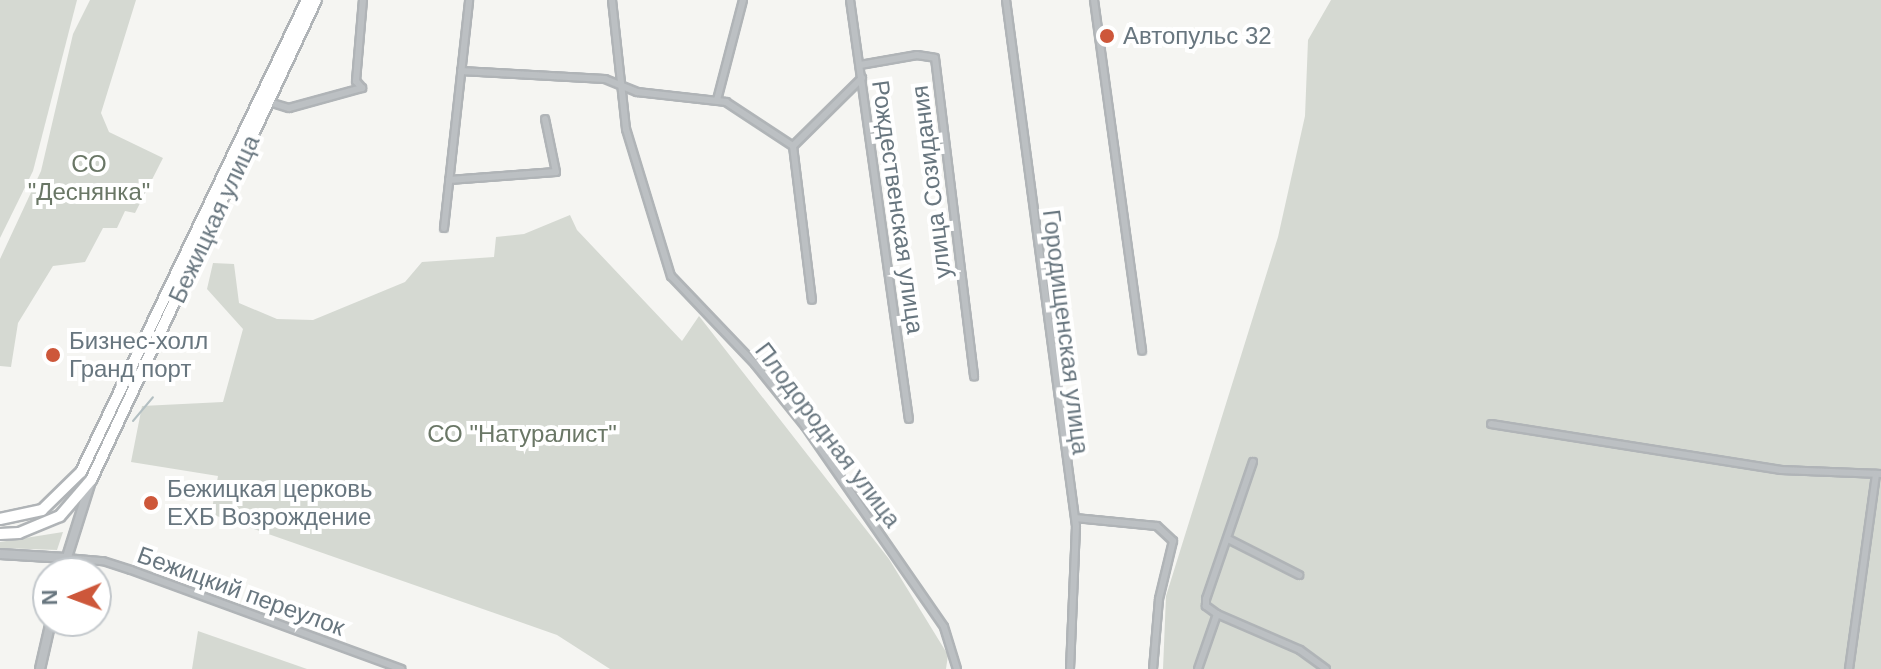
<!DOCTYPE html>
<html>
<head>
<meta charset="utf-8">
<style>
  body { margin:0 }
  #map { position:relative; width:1881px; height:669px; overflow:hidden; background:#f5f5f2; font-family:Helvetica,sans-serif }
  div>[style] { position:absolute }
  .green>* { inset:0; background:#d5d9d2 }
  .stream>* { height:2px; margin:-1px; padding:0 1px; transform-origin:1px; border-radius:1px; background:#b3bfc2 }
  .roads { filter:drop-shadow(2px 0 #b0b4b7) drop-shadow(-2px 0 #b0b4b7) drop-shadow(0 2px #b0b4b7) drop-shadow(0 -2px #b0b4b7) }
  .minor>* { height:6px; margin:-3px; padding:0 3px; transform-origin:3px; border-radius:3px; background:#bcc0c3 }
  .tertiary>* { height:8px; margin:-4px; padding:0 4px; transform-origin:4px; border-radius:4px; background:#bcc0c3 }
  .primary>* { height:10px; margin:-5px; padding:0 5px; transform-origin:5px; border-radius:5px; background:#fff }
  .dots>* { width:22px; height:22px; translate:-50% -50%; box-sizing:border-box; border:4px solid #fff; border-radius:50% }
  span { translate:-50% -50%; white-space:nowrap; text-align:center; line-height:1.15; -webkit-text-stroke:8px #fff; paint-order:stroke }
  .poi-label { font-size:24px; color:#68767f }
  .left { translate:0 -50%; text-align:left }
  .park-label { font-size:24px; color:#6a7766 }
  .street-label { font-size:24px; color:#68767f }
  .north { position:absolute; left:32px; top:557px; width:80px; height:80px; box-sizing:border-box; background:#fff; border:2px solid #c3c8cc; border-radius:50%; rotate:269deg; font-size:22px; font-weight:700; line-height:32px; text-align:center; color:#68767f }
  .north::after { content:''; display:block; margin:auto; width:28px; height:36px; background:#cd573a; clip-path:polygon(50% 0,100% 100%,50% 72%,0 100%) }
</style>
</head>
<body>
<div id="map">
  <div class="green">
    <i style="clip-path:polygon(0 0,77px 0,33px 171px,0 238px)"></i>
    <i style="clip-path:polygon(90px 0,136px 0,101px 113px,109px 132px,163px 158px,135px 213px,125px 211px,117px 228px,103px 228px,85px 262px,53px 266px,18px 323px,11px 367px,0 366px,0 259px,41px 171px,73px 34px)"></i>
    <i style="clip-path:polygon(1331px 0,1881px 0,1881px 669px,1163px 669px,1166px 596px,1278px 237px,1305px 116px,1308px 40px)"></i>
    <i style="clip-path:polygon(570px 215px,577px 230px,682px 341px,699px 316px,889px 559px,948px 655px,946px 669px,610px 669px,557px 635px,211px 514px,218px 476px,131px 462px,142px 406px,223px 402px,243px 329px,207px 289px,213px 263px,234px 264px,239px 303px,277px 319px,313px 320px,405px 282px,422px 262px,494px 257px,496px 237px,524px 234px)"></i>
    <i style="clip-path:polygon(63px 532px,57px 550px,0 548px,0 542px)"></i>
    <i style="clip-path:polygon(198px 631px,307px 669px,192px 669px)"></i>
  </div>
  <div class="stream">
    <i style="left:133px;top:421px;width:31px;rotate:-50deg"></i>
  </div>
  <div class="roads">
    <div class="minor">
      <i style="left:612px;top:0;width:130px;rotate:83.8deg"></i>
      <i style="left:626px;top:129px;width:154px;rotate:73deg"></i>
      <i style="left:671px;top:276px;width:122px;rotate:46.3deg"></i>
      <i style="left:755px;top:364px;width:80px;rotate:51.1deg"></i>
      <i style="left:805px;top:426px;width:244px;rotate:55.3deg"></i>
      <i style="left:944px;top:627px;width:44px;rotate:72.8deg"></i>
      <i style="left:850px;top:0;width:423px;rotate:82deg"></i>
      <i style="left:1006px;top:0;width:531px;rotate:82.42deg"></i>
      <i style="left:1076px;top:526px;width:143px;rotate:92.4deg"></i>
      <i style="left:1094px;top:0;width:354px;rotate:82.2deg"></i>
      <i style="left:860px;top:65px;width:58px;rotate:-10deg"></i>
      <i style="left:917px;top:55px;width:18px;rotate:9deg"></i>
      <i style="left:935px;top:58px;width:321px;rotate:83deg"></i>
      <i style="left:461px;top:71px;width:144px;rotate:3.2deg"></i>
      <i style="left:605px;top:79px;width:35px;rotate:22deg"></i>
      <i style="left:637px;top:92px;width:90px;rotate:6.4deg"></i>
      <i style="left:726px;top:102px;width:80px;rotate:33.3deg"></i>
      <i style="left:717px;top:100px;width:103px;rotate:-75.4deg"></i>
      <i style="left:269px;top:102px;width:21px;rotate:17deg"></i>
      <i style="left:289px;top:108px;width:76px;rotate:-15.3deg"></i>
      <i style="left:362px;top:88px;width:9px;rotate:-131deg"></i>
      <i style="left:356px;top:81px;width:81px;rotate:-85.1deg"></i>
      <i style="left:793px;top:146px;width:155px;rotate:83deg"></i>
      <i style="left:793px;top:146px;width:97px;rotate:-44.6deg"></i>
      <i style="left:449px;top:180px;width:107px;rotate:-4.3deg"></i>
      <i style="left:556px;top:172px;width:54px;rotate:-101.7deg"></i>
      <i style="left:444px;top:228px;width:229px;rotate:-83.7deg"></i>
      <i style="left:1491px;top:424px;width:294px;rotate:9deg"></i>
      <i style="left:1781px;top:470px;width:100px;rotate:2.3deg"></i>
      <i style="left:1075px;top:518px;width:82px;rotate:5.6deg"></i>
      <i style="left:1157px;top:526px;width:22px;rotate:43deg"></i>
      <i style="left:1173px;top:541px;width:60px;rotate:103.6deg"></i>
      <i style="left:1159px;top:599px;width:70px;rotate:94.9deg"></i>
      <i style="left:1228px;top:539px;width:80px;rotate:26.9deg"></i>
      <i style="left:66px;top:558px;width:37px;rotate:5deg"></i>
      <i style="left:103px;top:561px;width:29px;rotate:18deg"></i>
      <i style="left:131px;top:570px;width:288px;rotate:20.1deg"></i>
      <i style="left:1217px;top:614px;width:90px;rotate:23.4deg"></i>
      <i style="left:1300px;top:650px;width:32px;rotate:36deg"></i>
      <i style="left:1198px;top:669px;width:58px;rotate:-70.9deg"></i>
      <i style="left:1217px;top:614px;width:14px;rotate:-144deg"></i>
      <i style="left:1206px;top:606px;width:7px;rotate:-90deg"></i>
      <i style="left:1206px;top:599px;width:145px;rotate:-71.1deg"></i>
      <i style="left:1849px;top:669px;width:197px;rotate:-82.1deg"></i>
    </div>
    <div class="tertiary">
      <i style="left:0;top:554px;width:66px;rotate:3.5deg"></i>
      <i style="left:62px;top:573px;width:93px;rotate:-72.5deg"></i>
      <i style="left:40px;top:669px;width:49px;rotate:-77.1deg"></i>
    </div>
    <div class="primary">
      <i style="left:0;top:519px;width:43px;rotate:-12.1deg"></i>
      <i style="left:42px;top:510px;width:54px;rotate:-44.3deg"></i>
      <i style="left:81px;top:472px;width:523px;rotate:-64.41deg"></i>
      <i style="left:0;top:534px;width:19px;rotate:-3deg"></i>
      <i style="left:19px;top:533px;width:44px;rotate:-22.5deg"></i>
      <i style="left:60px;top:516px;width:48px;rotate:-49.3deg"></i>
      <i style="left:91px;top:480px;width:530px;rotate:-64.89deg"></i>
    </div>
  </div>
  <div class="dots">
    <i style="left:1107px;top:36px;background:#cd573a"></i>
    <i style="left:53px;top:355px;background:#cd573a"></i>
    <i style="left:151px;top:503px;background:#cd573a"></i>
  </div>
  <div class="poi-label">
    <span class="left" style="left:1123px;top:36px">Автопульс 32</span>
    <span class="left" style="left:69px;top:355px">Бизнес-холл<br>Гранд порт</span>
    <span class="left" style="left:167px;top:503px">Бежицкая церковь<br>ЕХБ Возрождение</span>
  </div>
  <div class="park-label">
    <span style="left:89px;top:178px">СО<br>"Деснянка"</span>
    <span style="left:522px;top:434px">СО "Натуралист"</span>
  </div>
  <div class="street-label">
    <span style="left:931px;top:182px;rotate:-97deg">улица Созидания</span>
    <span style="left:898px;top:207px;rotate:82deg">Рождественская улица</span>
    <span style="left:214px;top:219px;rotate:-65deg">Бежицкая улица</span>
    <span style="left:1066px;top:332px;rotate:83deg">Городищенская улица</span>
    <span style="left:828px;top:435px;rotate:53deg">Плодородная улица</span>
    <span style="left:241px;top:591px;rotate:20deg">Бежицкий переулок</span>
  </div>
  <div class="north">N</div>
</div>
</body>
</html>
